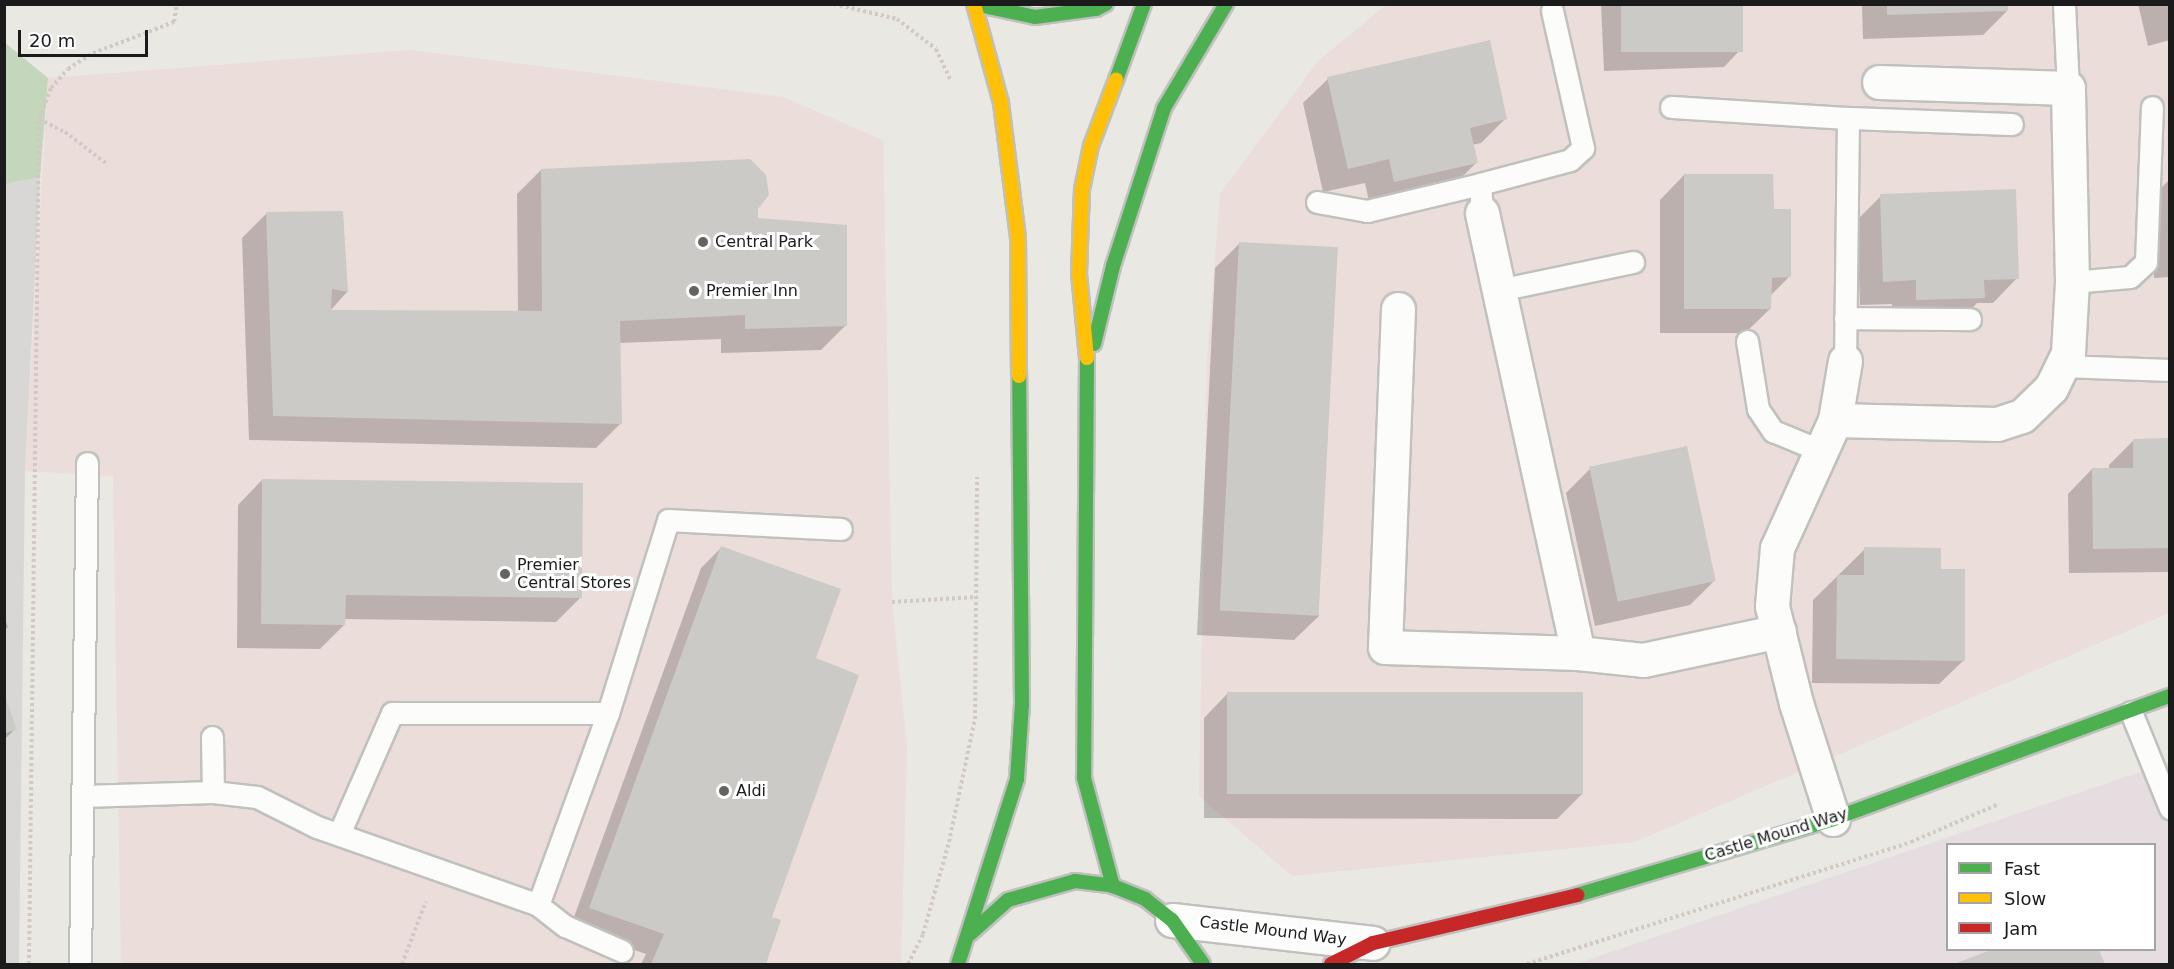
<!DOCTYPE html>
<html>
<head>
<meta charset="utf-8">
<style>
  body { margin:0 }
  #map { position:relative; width:2174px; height:969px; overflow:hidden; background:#e9e8e3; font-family:"DejaVu Sans",sans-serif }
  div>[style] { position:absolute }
  .residential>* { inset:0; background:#d8d7d5 }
  .commercial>* { inset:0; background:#eaddda }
  .industrial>* { inset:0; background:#e6dde1 }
  .forest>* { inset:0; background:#c4d6bb }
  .shadow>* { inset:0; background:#0003 }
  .building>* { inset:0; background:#cccac6; transform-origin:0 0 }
  .path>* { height:4px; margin-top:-2px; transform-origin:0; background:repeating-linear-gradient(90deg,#d3c8c6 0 3px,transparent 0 6px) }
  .roads { filter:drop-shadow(2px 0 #c0c0be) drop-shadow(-2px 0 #c0c0be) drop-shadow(0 2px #c0c0be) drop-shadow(0 -2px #c0c0be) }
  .lane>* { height:21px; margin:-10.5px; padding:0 10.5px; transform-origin:10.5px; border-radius:10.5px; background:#fcfcfb }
  .street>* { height:33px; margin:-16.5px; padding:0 16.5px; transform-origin:16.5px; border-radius:16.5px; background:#fcfcfb }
  .fast>* { height:14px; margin:-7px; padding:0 7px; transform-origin:7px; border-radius:7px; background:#4caf50 }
  .slow>* { height:14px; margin:-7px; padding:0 7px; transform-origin:7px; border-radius:7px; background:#ffc107 }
  .jam>* { height:14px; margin:-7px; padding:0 7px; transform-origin:7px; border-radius:7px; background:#c62828 }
  .dots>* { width:16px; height:16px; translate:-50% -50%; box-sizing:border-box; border:3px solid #fff; border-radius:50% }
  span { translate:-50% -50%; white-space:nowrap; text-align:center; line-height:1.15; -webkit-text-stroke:6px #fff; paint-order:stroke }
  .poi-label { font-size:16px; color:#1b1b1b }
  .left { translate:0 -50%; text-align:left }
  .street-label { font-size:16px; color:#1b1b1b }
  .frame { position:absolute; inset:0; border:6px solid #1b1b1b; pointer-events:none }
  .legend { position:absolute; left:1946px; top:843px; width:210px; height:108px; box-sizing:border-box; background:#fff; border:2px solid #a4a4a4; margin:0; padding:8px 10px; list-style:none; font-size:18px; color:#1b1b1b }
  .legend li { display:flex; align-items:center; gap:12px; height:30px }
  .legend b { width:30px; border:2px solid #a4a4a4 }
  .scale { position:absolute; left:18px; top:30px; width:130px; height:27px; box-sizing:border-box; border:3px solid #1b1b1b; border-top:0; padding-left:8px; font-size:18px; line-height:21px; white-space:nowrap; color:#1b1b1b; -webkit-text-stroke:4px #fff; paint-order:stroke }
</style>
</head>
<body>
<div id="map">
  <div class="residential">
    <i style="clip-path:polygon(40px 177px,25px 471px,19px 964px,5px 964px,4px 184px)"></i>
  </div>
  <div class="commercial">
    <i style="clip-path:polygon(1386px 5px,2169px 5px,2169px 613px,1635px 842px,1292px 876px,1199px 796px,1207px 359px,1220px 194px,1318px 61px)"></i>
    <i style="clip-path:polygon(410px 50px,783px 97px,883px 140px,892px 602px,907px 748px,901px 964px,121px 964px,113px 476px,25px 471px,48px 78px)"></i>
  </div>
  <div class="industrial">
    <i style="clip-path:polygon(evenodd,2169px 762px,2169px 964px,1576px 964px,2169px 762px,1948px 844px,2154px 844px,2154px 950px,1948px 950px,1948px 844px)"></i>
  </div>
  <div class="forest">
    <i style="clip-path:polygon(4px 42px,48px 78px,40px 177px,5px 184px)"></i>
  </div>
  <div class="shadow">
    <i style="clip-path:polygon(1601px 4px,1742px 4px,1743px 47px,1724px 67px,1604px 71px)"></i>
    <i style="clip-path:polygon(1862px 4px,2007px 4px,2007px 11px,1983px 35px,1863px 39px)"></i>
    <i style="clip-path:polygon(2138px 4px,2170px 4px,2170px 40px,2148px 46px)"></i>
    <i style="clip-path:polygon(1328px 79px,1506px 118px,1481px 143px,1472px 145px,1476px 163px,1452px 187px,1370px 206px,1365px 183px,1323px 192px,1303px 103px)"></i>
    <i style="clip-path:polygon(2170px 161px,2170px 277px,2154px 278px,2150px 199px,2169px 180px)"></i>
    <i style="clip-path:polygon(541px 170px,757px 208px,756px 220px,846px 325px,821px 350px,721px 353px,721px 339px,619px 343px,620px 424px,596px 448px,249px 440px,242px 238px,267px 213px,342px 213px,347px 292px,329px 312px,518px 312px,517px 194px)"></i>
    <i style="clip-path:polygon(1684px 175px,1772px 210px,1789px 277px,1770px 296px,1770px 309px,1745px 333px,1660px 333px,1660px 200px)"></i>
    <i style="clip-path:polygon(1881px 196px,2017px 278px,1993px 303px,1977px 303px,1959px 321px,1892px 323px,1892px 304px,1860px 305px,1857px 220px)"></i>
    <i style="clip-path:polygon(1239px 244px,1319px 616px,1294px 640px,1197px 635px,1215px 268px)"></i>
    <i style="clip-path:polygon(2134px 440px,2170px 440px,2170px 572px,2069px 573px,2068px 494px,2092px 469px,2109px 469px,2109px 465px)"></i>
    <i style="clip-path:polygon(1590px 469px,1714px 581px,1690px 605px,1595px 626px,1566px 493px)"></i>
    <i style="clip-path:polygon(262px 480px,580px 598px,556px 622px,344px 619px,344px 625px,320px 649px,237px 648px,238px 505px)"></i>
    <i style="clip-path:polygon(721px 548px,814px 659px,770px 918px,779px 921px,764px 964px,641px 964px,646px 954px,570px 928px,701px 568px)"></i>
    <i style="clip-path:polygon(1865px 549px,1939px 570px,1964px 660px,1939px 684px,1812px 683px,1813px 600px)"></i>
    <i style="clip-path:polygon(4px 617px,8px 627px,4px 631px)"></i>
    <i style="clip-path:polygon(1228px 693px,1582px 794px,1557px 819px,1204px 818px,1204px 718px)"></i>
    <i style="clip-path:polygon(4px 699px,15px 729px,4px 740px)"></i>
    <i style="clip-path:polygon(1995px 950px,2098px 950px,2104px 964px,1957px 964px)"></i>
  </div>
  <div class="building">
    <i style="left:1621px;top:4px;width:122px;height:48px"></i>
    <i style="clip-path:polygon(1887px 4px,2008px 4px,2008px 11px,1887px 15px)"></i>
    <i style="clip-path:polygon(1490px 40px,1507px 119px,1470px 128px,1478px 163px,1394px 182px,1389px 159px,1348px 169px,1327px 77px)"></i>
    <i style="clip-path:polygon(750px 159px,766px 175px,769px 195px,758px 209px,758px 218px,847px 225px,847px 326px,745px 329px,745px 315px,620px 321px,622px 424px,273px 416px,266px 212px,343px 211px,348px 292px,332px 289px,331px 310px,542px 311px,541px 169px)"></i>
    <i style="clip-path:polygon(1684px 174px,1773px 174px,1774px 209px,1791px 209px,1791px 277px,1772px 278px,1771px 309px,1684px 309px)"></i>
    <i style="clip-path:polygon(2016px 189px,2019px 279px,1984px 280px,1985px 298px,1916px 300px,1916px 280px,1883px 282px,1880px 194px)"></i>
    <i style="left:1239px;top:242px;width:99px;height:369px;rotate:3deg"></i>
    <i style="clip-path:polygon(2170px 438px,2170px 548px,2093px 549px,2092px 468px,2133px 468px,2133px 439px)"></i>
    <i style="left:1687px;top:446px;width:138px;height:100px;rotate:78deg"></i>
    <i style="clip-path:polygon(262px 479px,583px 483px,582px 598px,346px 595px,345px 625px,261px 624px)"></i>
    <i style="clip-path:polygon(721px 546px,841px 589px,816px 658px,859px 675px,772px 917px,781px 920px,766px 964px,651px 964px,664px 934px,589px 908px)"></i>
    <i style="clip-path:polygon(1864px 547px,1941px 548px,1941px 569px,1965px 569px,1965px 661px,1836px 659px,1837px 575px,1864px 575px)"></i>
    <i style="left:1227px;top:692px;width:356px;height:102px"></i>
    <i style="clip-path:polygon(4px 695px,17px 729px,4px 734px)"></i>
    <i style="clip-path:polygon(1991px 950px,2099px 950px,2105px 964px,1954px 964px)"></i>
  </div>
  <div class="path">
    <i style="left:834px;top:4px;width:65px;rotate:13.4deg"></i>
    <i style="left:897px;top:19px;width:49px;rotate:37.6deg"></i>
    <i style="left:936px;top:49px;width:35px;rotate:65deg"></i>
    <i style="left:39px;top:119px;width:29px;rotate:27deg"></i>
    <i style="left:65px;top:132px;width:53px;rotate:37.3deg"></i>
    <i style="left:892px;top:602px;width:85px;rotate:-3.4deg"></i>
    <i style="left:29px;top:964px;width:845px;rotate:-89.32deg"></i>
    <i style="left:39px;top:119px;width:33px;rotate:-69deg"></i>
    <i style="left:51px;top:88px;width:25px;rotate:-48deg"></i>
    <i style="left:68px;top:69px;width:30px;rotate:-33deg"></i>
    <i style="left:93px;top:53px;width:87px;rotate:-20.9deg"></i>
    <i style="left:174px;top:22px;width:18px;rotate:-81deg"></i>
    <i style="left:402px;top:964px;width:67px;rotate:-69.1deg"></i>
    <i style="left:908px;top:964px;width:34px;rotate:-63deg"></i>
    <i style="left:923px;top:934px;width:96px;rotate:-74.2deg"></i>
    <i style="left:949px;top:842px;width:126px;rotate:-78.1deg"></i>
    <i style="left:975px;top:719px;width:242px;rotate:-89.5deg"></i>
    <i style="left:1527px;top:964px;width:403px;rotate:-17.6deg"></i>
    <i style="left:1911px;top:842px;width:96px;rotate:-23.4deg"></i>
  </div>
  <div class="roads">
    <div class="lane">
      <i style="left:2064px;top:4px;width:84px;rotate:87.3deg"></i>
      <i style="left:1671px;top:107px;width:177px;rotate:3.6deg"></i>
      <i style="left:1848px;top:118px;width:243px;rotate:90.7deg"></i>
      <i style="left:1848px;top:118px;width:164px;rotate:2.1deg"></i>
      <i style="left:1317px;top:202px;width:51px;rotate:10.2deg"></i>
      <i style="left:1367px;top:211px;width:116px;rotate:-13.4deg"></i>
      <i style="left:1482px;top:213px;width:29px;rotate:-94deg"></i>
      <i style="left:1480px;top:184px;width:93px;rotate:-14.9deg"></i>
      <i style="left:1570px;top:160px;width:18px;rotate:-43deg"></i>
      <i style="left:1583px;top:148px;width:141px;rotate:-102.7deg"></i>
      <i style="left:2072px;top:282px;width:58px;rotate:-4.9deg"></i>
      <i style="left:2130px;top:277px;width:22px;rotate:-43deg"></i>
      <i style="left:2146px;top:262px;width:155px;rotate:-87.8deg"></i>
      <i style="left:1499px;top:290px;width:137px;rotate:-11.8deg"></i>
      <i style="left:1845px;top:318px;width:125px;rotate:0.5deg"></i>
      <i style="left:1747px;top:341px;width:69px;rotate:80.8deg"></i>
      <i style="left:1758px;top:409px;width:27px;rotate:56deg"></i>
      <i style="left:1773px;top:431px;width:50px;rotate:22.4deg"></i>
      <i style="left:2062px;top:366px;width:108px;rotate:2.1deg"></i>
      <i style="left:2131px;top:712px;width:104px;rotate:67.9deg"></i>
      <i style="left:212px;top:737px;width:55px;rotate:89deg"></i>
      <i style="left:82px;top:796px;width:131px;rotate:-1.7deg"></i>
      <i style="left:213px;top:792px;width:44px;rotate:6.5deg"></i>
      <i style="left:257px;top:797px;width:67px;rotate:26.6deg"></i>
      <i style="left:317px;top:827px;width:234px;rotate:19.4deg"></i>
      <i style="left:538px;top:905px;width:204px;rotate:-70deg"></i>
      <i style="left:608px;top:713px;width:202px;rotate:-72.7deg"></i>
      <i style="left:668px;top:520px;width:173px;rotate:3deg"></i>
      <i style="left:339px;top:834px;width:132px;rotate:-66.3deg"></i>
      <i style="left:392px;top:713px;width:216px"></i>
      <i style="left:538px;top:905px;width:34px;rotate:38deg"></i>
      <i style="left:565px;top:926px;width:62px;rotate:23.7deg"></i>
      <i style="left:80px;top:964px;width:501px;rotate:-89.2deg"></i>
    </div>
    <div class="street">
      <i style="left:1482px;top:213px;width:450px;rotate:77.7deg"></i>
      <i style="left:1578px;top:653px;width:65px;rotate:6.1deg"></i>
      <i style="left:1643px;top:660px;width:139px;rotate:-12deg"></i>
      <i style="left:1398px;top:309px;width:338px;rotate:92.2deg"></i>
      <i style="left:1385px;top:647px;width:193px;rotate:1.8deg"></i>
      <i style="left:1835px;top:420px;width:162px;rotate:1.4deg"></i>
      <i style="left:1997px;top:424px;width:26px;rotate:-18deg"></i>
      <i style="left:2022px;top:416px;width:40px;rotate:-44deg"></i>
      <i style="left:2051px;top:388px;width:39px;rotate:-64deg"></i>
      <i style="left:2068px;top:353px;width:71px;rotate:-86.8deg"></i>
      <i style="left:2072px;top:282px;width:194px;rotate:-91.2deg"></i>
      <i style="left:2068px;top:88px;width:189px;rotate:-178.2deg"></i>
      <i style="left:1833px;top:819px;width:122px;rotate:-107.7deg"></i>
      <i style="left:1796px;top:703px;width:100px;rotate:-103.9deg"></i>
      <i style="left:1772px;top:606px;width:58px;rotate:-85.1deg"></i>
      <i style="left:1777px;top:548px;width:141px;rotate:-65.6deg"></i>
      <i style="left:1835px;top:420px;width:60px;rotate:-80.4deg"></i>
      <i style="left:1172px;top:920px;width:202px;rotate:6.5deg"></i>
    </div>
    <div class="fast">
      <i style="left:974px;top:4px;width:62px;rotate:12deg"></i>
      <i style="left:1035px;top:17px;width:62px;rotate:-7.5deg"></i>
      <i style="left:1096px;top:9px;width:11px;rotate:-27deg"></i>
      <i style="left:1116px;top:80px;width:81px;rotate:-69.8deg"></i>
      <i style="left:1094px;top:344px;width:80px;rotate:-76.3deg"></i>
      <i style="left:1113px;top:266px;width:166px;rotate:-72.1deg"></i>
      <i style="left:1164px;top:108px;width:121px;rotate:-59.2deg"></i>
      <i style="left:1087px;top:358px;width:420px;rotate:90.4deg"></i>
      <i style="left:1084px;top:778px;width:112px;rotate:75deg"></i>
      <i style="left:1577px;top:895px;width:267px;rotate:-16.5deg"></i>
      <i style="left:1833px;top:819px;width:359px;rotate:-20.1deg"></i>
      <i style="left:970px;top:934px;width:51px;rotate:-41.8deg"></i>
      <i style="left:1008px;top:900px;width:70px;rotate:-15.8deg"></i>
      <i style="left:1075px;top:881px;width:38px;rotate:7deg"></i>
      <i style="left:1113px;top:886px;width:35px;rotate:22deg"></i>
      <i style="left:1145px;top:899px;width:34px;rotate:38deg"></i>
      <i style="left:1172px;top:920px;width:54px;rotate:54.8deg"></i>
      <i style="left:958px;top:964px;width:194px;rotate:-72.3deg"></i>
      <i style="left:1017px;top:779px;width:76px;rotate:-86.2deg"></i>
      <i style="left:1022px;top:703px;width:327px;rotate:-90.5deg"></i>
    </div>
    <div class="slow">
      <i style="left:974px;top:4px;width:103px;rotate:74.7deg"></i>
      <i style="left:1001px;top:103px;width:135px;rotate:82.8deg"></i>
      <i style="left:1018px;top:237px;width:139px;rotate:89.6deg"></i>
      <i style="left:1087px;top:358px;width:84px;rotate:-95.4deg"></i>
      <i style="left:1079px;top:274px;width:85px;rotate:-88deg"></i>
      <i style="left:1082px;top:189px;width:44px;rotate:-78.2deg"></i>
      <i style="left:1091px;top:146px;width:71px;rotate:-69.3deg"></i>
    </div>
    <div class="jam">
      <i style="left:1331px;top:964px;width:47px;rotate:-26.6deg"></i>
      <i style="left:1373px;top:943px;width:210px;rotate:-13.2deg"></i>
    </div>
  </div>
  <div class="dots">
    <i style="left:703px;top:242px;background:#636361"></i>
    <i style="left:694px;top:291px;background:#636361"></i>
    <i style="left:505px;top:574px;background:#636361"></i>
    <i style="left:724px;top:791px;background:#636361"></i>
  </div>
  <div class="poi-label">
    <span class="left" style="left:715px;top:242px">Central Park</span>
    <span class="left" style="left:706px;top:291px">Premier Inn</span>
    <span class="left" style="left:517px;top:574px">Premier<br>Central Stores</span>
    <span class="left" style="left:736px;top:791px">Aldi</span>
  </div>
  <div class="street-label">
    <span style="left:1776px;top:835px;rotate:-17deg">Castle Mound Way</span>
    <span style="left:1273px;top:931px;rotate:7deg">Castle Mound Way</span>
  </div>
  <div class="frame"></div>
  <ul class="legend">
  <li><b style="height:8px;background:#4caf50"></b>Fast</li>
  <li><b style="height:8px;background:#ffc107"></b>Slow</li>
  <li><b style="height:8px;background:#c62828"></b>Jam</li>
  </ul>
  <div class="scale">20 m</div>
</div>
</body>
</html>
